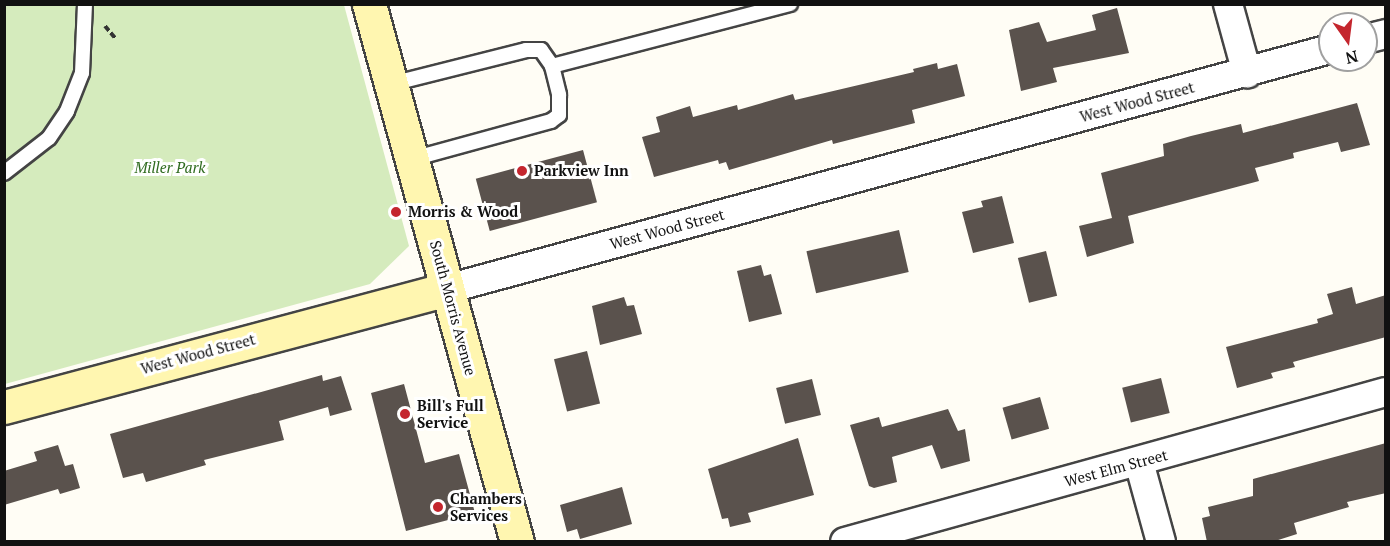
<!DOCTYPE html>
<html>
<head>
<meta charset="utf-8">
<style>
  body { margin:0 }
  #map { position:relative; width:1390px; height:546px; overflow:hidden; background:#fffdf5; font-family:"PT Serif",serif }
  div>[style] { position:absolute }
  .green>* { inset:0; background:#d5ebbd }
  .building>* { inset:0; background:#5a524d; transform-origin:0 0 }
  .path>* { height:4px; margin-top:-2px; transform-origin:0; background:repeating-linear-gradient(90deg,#333 0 6px,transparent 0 9px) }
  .roads { filter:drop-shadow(2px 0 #444) drop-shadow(-2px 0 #444) drop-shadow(0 2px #444) drop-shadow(0 -2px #444) }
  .lane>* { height:14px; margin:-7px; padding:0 7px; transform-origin:7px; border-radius:7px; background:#fff }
  .street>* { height:28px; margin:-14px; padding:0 14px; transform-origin:14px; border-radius:14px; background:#fff }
  .secondary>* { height:33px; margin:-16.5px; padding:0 16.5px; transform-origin:16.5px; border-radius:16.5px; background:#fff6b0 }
  .dots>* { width:16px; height:16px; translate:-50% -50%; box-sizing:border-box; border:3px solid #fff; border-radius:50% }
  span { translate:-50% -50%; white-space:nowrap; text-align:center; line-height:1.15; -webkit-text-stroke:6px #fff; paint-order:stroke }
  .street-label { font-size:15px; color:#111 }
  .park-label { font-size:15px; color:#2f6b1f; font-style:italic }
  .poi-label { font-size:15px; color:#111; font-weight:700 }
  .left { translate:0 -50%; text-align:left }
  .frame { position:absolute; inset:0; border:6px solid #111; pointer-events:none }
  .north { position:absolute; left:1318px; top:12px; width:60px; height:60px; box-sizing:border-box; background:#fff; border:2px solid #a0a0a0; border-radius:50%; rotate:166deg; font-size:16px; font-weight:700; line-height:24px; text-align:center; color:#111 }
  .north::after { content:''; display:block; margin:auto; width:21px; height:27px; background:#c4262e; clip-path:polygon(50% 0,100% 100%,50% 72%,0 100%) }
</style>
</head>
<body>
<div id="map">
  <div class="green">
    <i style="clip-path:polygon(5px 5px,344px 5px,409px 246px,370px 284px,5px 384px)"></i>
  </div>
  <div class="building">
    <i style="clip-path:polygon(1117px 8px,1129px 53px,1053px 68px,1057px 82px,1021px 91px,1009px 30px,1039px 22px,1047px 42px,1096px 30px,1092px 15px)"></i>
    <i style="clip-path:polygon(937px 63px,938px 69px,957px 64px,965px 96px,912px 110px,915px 123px,833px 144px,832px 140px,729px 170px,726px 162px,719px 164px,718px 160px,654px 177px,642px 137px,660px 132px,656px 117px,690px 106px,693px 117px,737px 105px,738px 110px,793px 94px,795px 100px,914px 72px,913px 69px)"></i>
    <i style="clip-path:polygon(1357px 103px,1370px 145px,1341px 152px,1338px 142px,1293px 153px,1294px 158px,1255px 168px,1259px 181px,1128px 216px,1134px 243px,1087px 257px,1079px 226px,1112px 218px,1101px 173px,1164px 156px,1163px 144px,1191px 136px,1241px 124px,1243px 133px)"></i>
    <i style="left:583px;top:150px;width:54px;height:111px;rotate:75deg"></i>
    <i style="clip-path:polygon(1002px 196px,1014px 243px,973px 253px,962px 212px,983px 207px,981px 201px)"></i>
    <i style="left:899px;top:230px;width:43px;height:95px;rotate:77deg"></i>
    <i style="left:1046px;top:251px;width:46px;height:29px;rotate:76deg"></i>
    <i style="clip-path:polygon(761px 265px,764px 276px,771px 274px,782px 314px,749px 322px,737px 271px)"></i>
    <i style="clip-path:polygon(1352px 287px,1356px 304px,1386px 295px,1386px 337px,1293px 362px,1295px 367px,1271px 373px,1273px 378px,1237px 388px,1226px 347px,1318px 323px,1317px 319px,1333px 314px,1327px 294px)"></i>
    <i style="clip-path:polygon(624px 297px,627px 306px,634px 305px,642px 334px,600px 345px,592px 306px)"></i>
    <i style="left:587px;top:351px;width:54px;height:34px;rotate:76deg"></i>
    <i style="clip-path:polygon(322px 375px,323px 381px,341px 376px,352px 410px,330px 416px,328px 407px,279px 421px,284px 440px,204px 460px,206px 465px,146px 482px,143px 473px,123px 478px,110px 434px)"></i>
    <i style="left:1161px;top:378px;width:36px;height:40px;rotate:76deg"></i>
    <i style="left:812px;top:379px;width:37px;height:37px;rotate:76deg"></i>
    <i style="clip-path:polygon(404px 384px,425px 463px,459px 454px,475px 513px,406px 531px,371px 393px)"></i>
    <i style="left:1040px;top:397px;width:33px;height:39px;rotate:74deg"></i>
    <i style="clip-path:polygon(948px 409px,958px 431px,965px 429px,970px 461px,941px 469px,932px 445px,892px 457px,897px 482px,874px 488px,869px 486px,850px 425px,879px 417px,882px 427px)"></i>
    <i style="clip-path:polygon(798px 438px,814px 495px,748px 513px,751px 522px,730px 527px,728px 518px,722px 519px,708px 469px)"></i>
    <i style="clip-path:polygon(1386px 443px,1386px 493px,1347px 502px,1349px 507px,1294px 523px,1297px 534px,1272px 542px,1207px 542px,1202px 518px,1210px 516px,1208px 507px,1253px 496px,1253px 479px)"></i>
    <i style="clip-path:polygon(58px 445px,65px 466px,73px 464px,80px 488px,60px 494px,58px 489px,4px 505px,4px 471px,37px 461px,34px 452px)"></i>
    <i style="clip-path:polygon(622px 487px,632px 524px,580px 539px,577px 529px,567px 532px,560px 505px)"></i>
  </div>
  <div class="path">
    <i style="left:105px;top:26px;width:17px;rotate:50deg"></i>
  </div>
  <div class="roads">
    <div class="lane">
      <i style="left:552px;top:66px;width:246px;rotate:-14.6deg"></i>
      <i style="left:391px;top:84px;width:139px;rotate:-14.1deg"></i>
      <i style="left:526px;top:50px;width:15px"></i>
      <i style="left:541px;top:50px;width:19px;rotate:55deg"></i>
      <i style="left:552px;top:66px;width:30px;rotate:76deg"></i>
      <i style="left:559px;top:95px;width:20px;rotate:90deg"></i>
      <i style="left:559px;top:115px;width:10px;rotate:143deg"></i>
      <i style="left:551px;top:121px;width:144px;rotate:164.7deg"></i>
      <i style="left:4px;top:173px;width:57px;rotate:-37.9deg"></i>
      <i style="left:49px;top:138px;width:32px;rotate:-56deg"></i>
      <i style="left:67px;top:111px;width:41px;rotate:-68.5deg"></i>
      <i style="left:82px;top:73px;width:69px;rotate:-87.5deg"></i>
    </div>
    <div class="street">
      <i style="left:1228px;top:4px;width:72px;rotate:74.6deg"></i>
      <i style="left:1366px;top:39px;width:21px;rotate:-14deg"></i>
      <i style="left:447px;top:289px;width:915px;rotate:-15.21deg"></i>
      <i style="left:1139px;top:462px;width:83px;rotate:74.6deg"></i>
      <i style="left:845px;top:542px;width:561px;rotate:-15.5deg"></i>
    </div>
    <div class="secondary">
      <i style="left:369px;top:4px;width:558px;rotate:74.62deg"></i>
      <i style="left:4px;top:407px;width:458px;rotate:-14.9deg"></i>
    </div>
  </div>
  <div class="dots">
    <i style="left:522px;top:171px;background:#c4262e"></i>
    <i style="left:396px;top:212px;background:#c4262e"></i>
    <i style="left:405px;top:414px;background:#c4262e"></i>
    <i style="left:438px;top:507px;background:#c4262e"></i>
  </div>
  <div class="street-label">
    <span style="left:1137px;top:102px;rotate:-15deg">West Wood Street</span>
    <span style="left:667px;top:229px;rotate:-15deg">West Wood Street</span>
    <span style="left:453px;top:308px;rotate:75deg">South Morris Avenue</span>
    <span style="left:198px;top:354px;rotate:-15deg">West Wood Street</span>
    <span style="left:1116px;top:468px;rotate:-15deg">West Elm Street</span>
  </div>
  <div class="park-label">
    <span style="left:170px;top:168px">Miller Park</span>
  </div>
  <div class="poi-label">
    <span class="left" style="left:534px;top:171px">Parkview Inn</span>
    <span class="left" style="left:408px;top:212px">Morris &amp; Wood</span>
    <span class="left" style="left:417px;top:414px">Bill's Full<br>Service</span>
    <span class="left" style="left:450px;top:507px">Chambers<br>Services</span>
  </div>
  <div class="frame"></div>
  <div class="north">N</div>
</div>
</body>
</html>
